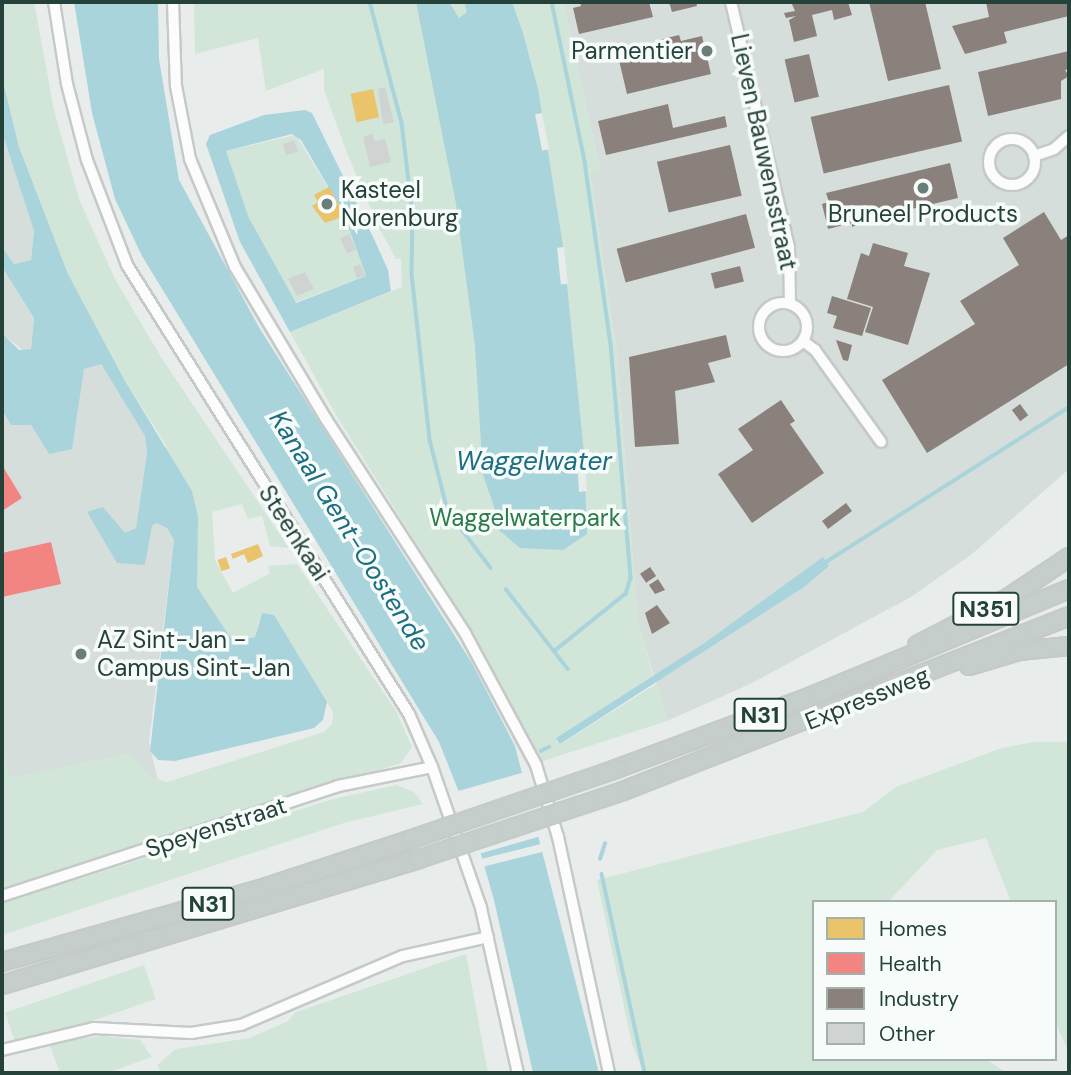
<!DOCTYPE html>
<html>
<head>
<meta charset="utf-8">
<style>
  body { margin:0 }
  #map { position:relative; width:1071px; height:1075px; overflow:hidden; background:#e8edeb; font-family:"DM Sans",sans-serif }
  div>[style] { position:absolute }
  .built>* { inset:0; background:#d6dedb }
  .green>* { inset:0; background:#d1e6d8; transform-origin:0 0 }
  .water>* { inset:0; background:#a9d4db }
  .pier>* { inset:0; background:#e8edeb; transform-origin:0 0 }
  .homes>* { inset:0; background:#e9c46a; transform-origin:0 0 }
  .health>* { inset:0; background:#f28482 }
  .industry>* { inset:0; background:#8a817c; transform-origin:0 0 }
  .stream>* { height:3.5px; margin:-1.75px; padding:0 1.75px; transform-origin:1.75px; border-radius:1.75px; background:#a9d4db }
  .building>* { inset:0; background:#cfd4d2; transform-origin:0 0 }
  .roads { filter:drop-shadow(2px 0 #c5cac8) drop-shadow(-2px 0 #c5cac8) drop-shadow(0 2px #c5cac8) drop-shadow(0 -2px #c5cac8) }
  .minor>* { height:10px; margin:-5px; padding:0 5px; transform-origin:5px; border-radius:5px; background:#fcfcfc }
  .minor>.ring { margin:-5px; padding:0; box-sizing:content-box; background:none; border:10px solid #fcfcfc; border-radius:50% }
  .trunk>* { height:16px; margin:-8px; padding:0 8px; transform-origin:8px; border-radius:8px; background:#c6cecc }
  .bridges { filter:drop-shadow(2px 0 #c3ccc9) drop-shadow(-2px 0 #c3ccc9) drop-shadow(0 2px #c3ccc9) drop-shadow(0 -2px #c3ccc9) }
  .trunk-bridge>* { height:16px; margin:-8px; padding:0 8px; transform-origin:8px; border-radius:8px; background:#c6cecc }
  .dots>* { width:19px; height:19px; translate:-50% -50%; box-sizing:border-box; border:4px solid #f7fbf9; border-radius:50% }
  span { translate:-50% -50%; white-space:nowrap; text-align:center; line-height:1.15; -webkit-text-stroke:7px #f7fbf9; paint-order:stroke }
  .shield-label span { padding:2px 5px; background:#f7fbf9; border:2px solid; border-radius:5px; -webkit-text-stroke-width:0 }
  .shield-label { font-size:23px; color:#24423a; font-weight:700 }
  .poi-label { font-size:24px; color:#24423a }
  .right { translate:-100% -50%; text-align:right }
  .left { translate:0 -50%; text-align:left }
  .street-label { font-size:24px; color:#24423a }
  .park-label { font-size:24px; color:#2d7a4b }
  .water-label { font-size:26px; color:#1c6f80; font-style:italic }
  .frame { position:absolute; inset:0; border:4px solid #24423a; pointer-events:none }
  .legend { position:absolute; left:812px; top:900px; width:245px; height:161px; box-sizing:border-box; background:#f7fbf9; border:2px solid #a3b1ad; margin:0; padding:9px 12px; list-style:none; font-size:21px; color:#24423a }
  .legend li { display:flex; align-items:center; gap:14px; height:35px }
  .legend b { width:35px; border:2px solid #a3b1ad }
</style>
</head>
<body>
<div id="map">
  <div class="built">
    <i style="clip-path:polygon(563px 2px,1069px 2px,1069px 469px,972px 554px,911px 597px,750px 684px,667px 721px,638px 622px,616px 345px,590px 172px,600px 170px)"></i>
    <i style="clip-path:polygon(2px 132px,34px 230px,31px 260px,14px 264px,2px 247px)"></i>
    <i style="clip-path:polygon(2px 267px,34px 318px,31px 348px,24px 351px,3px 334px,2px 344px)"></i>
    <i style="clip-path:polygon(91px 364px,101px 364px,145px 436px,147px 452px,136px 528px,125px 534px,103px 507px,87px 513px,124px 562px,145px 565px,152px 526px,156px 523px,167px 528px,174px 540px,149px 742px,171px 836px,2px 892px,2px 410px,11px 425px,31px 425px,49px 454px,84px 369px)"></i>
  </div>
  <div class="green">
    <i style="clip-path:polygon(2px 2px,34px 2px,54px 110px,79px 199px,115px 279px,161px 357px,289px 548px,270px 546px,262px 516px,248px 519px,242px 504px,212px 512px,215px 560px,233px 593px,270px 573px,268px 566px,297px 564px,396px 711px,412px 747px,401px 763px,2px 892px,2px 744px,9px 774px,15px 777px,129px 753px,149px 776px,167px 782px,324px 732px,332px 724px,333px 712px,274px 615px,259px 619px,255px 637px,233px 641px,197px 587px,166px 445px,125px 381px,68px 274px,19px 147px,2px 77px)"></i>
    <i style="clip-path:polygon(194px 2px,563px 2px,600px 171px,590px 173px,616px 345px,638px 622px,653px 676px,556px 738px,561px 744px,656px 684px,667px 721px,540px 762px,470px 629px,336px 415px,290px 332px,402px 287px,401px 259px,396px 259px,378px 226px,347px 153px,324px 90px,324px 69px,266px 91px,258px 38px,195px 54px)"></i>
    <i style="clip-path:polygon(296px 135px,345px 216px,366px 276px,293px 303px,249px 218px,226px 151px)"></i>
    <i style="clip-path:polygon(1033px 742px,1069px 742px,1069px 1052px,1055px 1022px,1055px 902px,1011px 902px,986px 838px,937px 850px,888px 902px,814px 902px,814px 1059px,986px 1059px,1007px 1073px,644px 1073px,632px 1044px,597px 880px,863px 812px,896px 787px,1002px 748px)"></i>
    <i style="clip-path:polygon(396px 785px,414px 792px,423px 804px,344px 823px,2px 935px,2px 903px,333px 799px)"></i>
    <i style="clip-path:polygon(466px 954px,488px 1073px,161px 1073px,157px 1065px,176px 1049px,250px 1038px,288px 1021px,296px 1012px)"></i>
    <i style="left:144px;top:965px;width:36px;height:147px;rotate:71deg"></i>
    <i style="clip-path:polygon(102px 1036px,140px 1040px,152px 1057px,107px 1073px,60px 1073px,49px 1043px)"></i>
  </div>
  <div class="water">
    <i style="clip-path:polygon(74px 2px,158px 2px,159px 59px,179px 180px,260px 329px,472px 663px,515px 746px,599px 1073px,533px 1073px,494px 900px,474px 830px,439px 742px,142px 256px,115px 199px,92px 113px)"></i>
    <i style="clip-path:polygon(416px 2px,449px 2px,459px 18px,467px 12px,464px 2px,512px 2px,523px 33px,538px 89px,563px 246px,584px 453px,587px 534px,563px 550px,520px 548px,494px 526px,498px 518px,483px 475px,475px 346px,456px 204px)"></i>
    <i style="clip-path:polygon(2px 77px,19px 147px,68px 274px,125px 381px,192px 491px,198px 517px,197px 587px,233px 641px,255px 637px,262px 613px,274px 615px,327px 702px,323px 720px,314px 728px,175px 761px,158px 760px,150px 751px,174px 540px,167px 528px,156px 523px,152px 526px,145px 565px,117px 563px,87px 512px,103px 507px,125px 533px,136px 528px,147px 452px,145px 436px,101px 364px,84px 369px,72px 449px,49px 454px,31px 425px,11px 425px,2px 410px,3px 334px,19px 350px,31px 349px,34px 318px,2px 267px,2px 247px,14px 264px,31px 260px,34px 231px,2px 132px)"></i>
    <i style="clip-path:polygon(evenodd,305px 110px,312px 113px,374px 239px,388px 270px,391px 291px,290px 332px,240px 242px,206px 144px,210px 135px,264px 115px,305px 110px,292px 134px,301px 140px,344px 214px,366px 276px,296px 303px,249px 218px,226px 151px,292px 134px)"></i>
    <i style="clip-path:polygon(823px 557px,829px 566px,804px 587px,560px 744px,556px 738px,706px 642px)"></i>
  </div>
  <div class="pier">
    <i style="left:542px;top:113px;width:37px;height:7px;rotate:79deg"></i>
    <i style="left:564px;top:247px;width:37px;height:7px;rotate:84deg"></i>
    <i style="clip-path:polygon(577px 455px,584px 455px,587px 491px,579px 492px)"></i>
    <i style="left:525px;top:772px;width:66px;height:72px;rotate:74deg"></i>
    <i style="left:545px;top:843px;width:8px;height:68px;rotate:76deg"></i>
  </div>
  <div class="homes">
    <i style="left:373px;top:89px;width:29px;height:23px;rotate:78deg"></i>
    <i style="clip-path:polygon(329px 187px,345px 216px,325px 223px,312px 206px,318px 202px,314px 195px)"></i>
    <i style="clip-path:polygon(258px 544px,263px 556px,248px 563px,244px 554px,233px 559px,231px 554px)"></i>
    <i style="left:226px;top:557px;width:12px;height:9px;rotate:70deg"></i>
  </div>
  <div class="health">
    <i style="clip-path:polygon(2px 465px,22px 498px,2px 511px)"></i>
    <i style="clip-path:polygon(51px 542px,61px 584px,2px 597px,2px 553px)"></i>
  </div>
  <div class="industry">
    <i style="clip-path:polygon(580px 2px,649px 2px,653px 17px,579px 34px,573px 8px,581px 6px)"></i>
    <i style="clip-path:polygon(669px 2px,696px 2px,697px 6px,672px 12px)"></i>
    <i style="clip-path:polygon(791px 2px,848px 2px,852px 15px,834px 20px,832px 10px,812px 15px,817px 36px,794px 42px,789px 20px,796px 16px,786px 18px,784px 13px,795px 11px)"></i>
    <i style="clip-path:polygon(869px 2px,925px 2px,941px 69px,888px 81px)"></i>
    <i style="clip-path:polygon(986px 2px,1069px 2px,1069px 16px,1004px 32px,1007px 43px,965px 54px,952px 26px,989px 17px)"></i>
    <i style="clip-path:polygon(679px 35px,681px 41px,702px 36px,711px 74px,627px 94px,618px 56px,660px 46px,659px 40px)"></i>
    <i style="clip-path:polygon(1069px 51px,1069px 69px,1065px 70px,1069px 76px,1061px 81px,1061px 99px,988px 116px,978px 72px)"></i>
    <i style="left:809px;top:54px;width:44px;height:25px;rotate:77deg"></i>
    <i style="left:949px;top:85px;width:58px;height:142px;rotate:77deg"></i>
    <i style="clip-path:polygon(668px 104px,673px 128px,725px 116px,727px 127px,606px 155px,598px 121px)"></i>
    <i style="left:730px;top:145px;width:52px;height:75px;rotate:77deg"></i>
    <i style="clip-path:polygon(950px 163px,958px 198px,878px 217px,880px 222px,871px 225px,869px 219px,852px 227px,852px 223px,828px 229px,822px 204px,829px 202px,826px 193px)"></i>
    <i style="clip-path:polygon(1044px 212px,1061px 240px,1069px 235px,1069px 364px,927px 453px,882px 380px,975px 324px,960px 301px,1019px 265px,1003px 238px)"></i>
    <i style="left:746px;top:214px;width:35px;height:134px;rotate:75deg"></i>
    <i style="clip-path:polygon(873px 243px,908px 253px,904px 266px,930px 273px,908px 345px,865px 332px,873px 307px,847px 299px,861px 253px,869px 256px)"></i>
    <i style="left:740px;top:266px;width:16px;height:30px;rotate:76deg"></i>
    <i style="clip-path:polygon(832px 296px,871px 308px,862px 336px,833px 328px,837px 316px,827px 313px)"></i>
    <i style="clip-path:polygon(726px 335px,731px 357px,708px 363px,715px 382px,675px 391px,679px 444px,635px 447px,629px 357px)"></i>
    <i style="clip-path:polygon(836px 340px,852px 345px,848px 361px,843px 360px)"></i>
    <i style="clip-path:polygon(781px 400px,795px 421px,790px 424px,824px 473px,752px 523px,718px 474px,753px 450px,738px 429px)"></i>
    <i style="left:1020px;top:404px;width:14px;height:10px;rotate:54deg"></i>
    <i style="left:846px;top:503px;width:10px;height:30px;rotate:53deg"></i>
    <i style="left:650px;top:567px;width:11px;height:12px;rotate:56deg"></i>
    <i style="clip-path:polygon(658px 579px,665px 590px,655px 594px,649px 585px)"></i>
    <i style="clip-path:polygon(657px 605px,670px 623px,652px 634px,645px 613px)"></i>
  </div>
  <div class="stream">
    <i style="left:370px;top:2px;width:125px;rotate:75.2deg"></i>
    <i style="left:402px;top:123px;width:93px;rotate:83.2deg"></i>
    <i style="left:413px;top:215px;width:59px;rotate:91deg"></i>
    <i style="left:412px;top:274px;width:167px;rotate:83.8deg"></i>
    <i style="left:430px;top:440px;width:73px;rotate:75.8deg"></i>
    <i style="left:448px;top:511px;width:71px;rotate:53deg"></i>
    <i style="left:552px;top:2px;width:163px;rotate:78.3deg"></i>
    <i style="left:585px;top:162px;width:184px;rotate:81.9deg"></i>
    <i style="left:611px;top:344px;width:235px;rotate:85.1deg"></i>
    <i style="left:631px;top:578px;width:17px;rotate:107deg"></i>
    <i style="left:626px;top:594px;width:91px;rotate:141.2deg"></i>
    <i style="left:826px;top:562px;width:288px;rotate:-32.5deg"></i>
    <i style="left:506px;top:589px;width:101px;rotate:52.2deg"></i>
    <i style="left:541px;top:751px;width:9px;rotate:-27deg"></i>
    <i style="left:600px;top:859px;width:16px;rotate:-72deg"></i>
    <i style="left:602px;top:874px;width:204px;rotate:77.8deg"></i>
  </div>
  <div class="building">
    <i style="clip-path:polygon(385px 87px,394px 122px,383px 124px,378px 89px)"></i>
    <i style="clip-path:polygon(373px 134px,374px 141px,385px 139px,391px 162px,370px 167px,363px 137px)"></i>
    <i style="left:294px;top:140px;width:12px;height:12px;rotate:70deg"></i>
    <i style="left:349px;top:234px;width:17px;height:10px;rotate:65deg"></i>
    <i style="clip-path:polygon(360px 264px,365px 276px,357px 278px,353px 267px)"></i>
    <i style="clip-path:polygon(305px 272px,314px 289px,297px 296px,288px 279px)"></i>
  </div>
  <div class="roads">
    <div class="minor">
      <i style="left:54px;top:2px;width:83px;rotate:81deg"></i>
      <i style="left:67px;top:84px;width:79px;rotate:75.3deg"></i>
      <i style="left:87px;top:160px;width:112px;rotate:69.1deg"></i>
      <i style="left:127px;top:265px;width:530px;rotate:57.87deg"></i>
      <i style="left:409px;top:714px;width:58px;rotate:66.5deg"></i>
      <i style="left:432px;top:767px;width:149px;rotate:70.8deg"></i>
      <i style="left:481px;top:908px;width:169px;rotate:77.4deg"></i>
      <i style="left:173px;top:2px;width:84px;rotate:88deg"></i>
      <i style="left:176px;top:86px;width:74px;rotate:79.1deg"></i>
      <i style="left:190px;top:159px;width:117px;rotate:67.4deg"></i>
      <i style="left:235px;top:267px;width:177px;rotate:59.1deg"></i>
      <i style="left:326px;top:419px;width:255px;rotate:57deg"></i>
      <i style="left:465px;top:633px;width:150px;rotate:61.7deg"></i>
      <i style="left:536px;top:765px;width:75px;rotate:73deg"></i>
      <i style="left:558px;top:837px;width:241px;rotate:77.8deg"></i>
      <i style="left:731px;top:2px;width:252px;rotate:76.7deg"></i>
      <i style="left:789px;top:247px;width:57px;rotate:89deg"></i>
      <i class="ring" style="left:989px;top:139px;width:36px;height:36px"></i>
      <i style="left:1034px;top:156px;width:21px;rotate:-19deg"></i>
      <i style="left:1054px;top:149px;width:20px;rotate:-41deg"></i>
      <i class="ring" style="left:759px;top:303px;width:38px;height:38px"></i>
      <i style="left:803px;top:341px;width:15px;rotate:37deg"></i>
      <i style="left:815px;top:350px;width:113px;rotate:54.3deg"></i>
      <i style="left:2px;top:896px;width:354px;rotate:-18.1deg"></i>
      <i style="left:338px;top:786px;width:96px;rotate:-11.4deg"></i>
      <i style="left:2px;top:1050px;width:95px;rotate:-13.4deg"></i>
      <i style="left:94px;top:1028px;width:97px;rotate:3deg"></i>
      <i style="left:191px;top:1033px;width:51px;rotate:-9.1deg"></i>
      <i style="left:241px;top:1025px;width:176px;rotate:-23.1deg"></i>
      <i style="left:403px;top:956px;width:87px;rotate:-12.6deg"></i>
    </div>
    <div class="trunk">
      <i style="left:917px;top:645px;width:102px;rotate:-27.3deg"></i>
      <i style="left:1008px;top:598px;width:73px;rotate:-33.9deg"></i>
      <i style="left:969px;top:666px;width:52px;rotate:-16.7deg"></i>
      <i style="left:1019px;top:651px;width:50px;rotate:-5.7deg"></i>
      <i style="left:616px;top:769px;width:209px;rotate:-20.4deg"></i>
      <i style="left:812px;top:696px;width:278px;rotate:-22.6deg"></i>
      <i style="left:623px;top:791px;width:479px;rotate:-21.4deg"></i>
      <i style="left:2px;top:962px;width:265px;rotate:-15.8deg"></i>
      <i style="left:257px;top:890px;width:163px;rotate:-18.2deg"></i>
      <i style="left:2px;top:985px;width:436px;rotate:-16.8deg"></i>
    </div>
  </div>
  <div class="bridges">
    <div class="trunk-bridge">
      <i style="left:412px;top:839px;width:216px;rotate:-18.9deg"></i>
      <i style="left:419px;top:859px;width:215px;rotate:-18.4deg"></i>
    </div>
  </div>
  <div class="dots">
    <i style="left:707px;top:51px;background:#697e78"></i>
    <i style="left:923px;top:188px;background:#697e78"></i>
    <i style="left:327px;top:204px;background:#697e78"></i>
    <i style="left:81px;top:654px;background:#697e78"></i>
  </div>
  <div class="shield-label">
    <span style="left:986px;top:609px">N351</span>
    <span style="left:760px;top:715px">N31</span>
    <span style="left:208px;top:904px">N31</span>
  </div>
  <div class="poi-label">
    <span class="right" style="left:693px;top:51px">Parmentier</span>
    <span class="left" style="left:341px;top:204px">Kasteel<br>Norenburg</span>
    <span style="left:923px;top:214px">Bruneel Products</span>
    <span class="left" style="left:97px;top:654px">AZ Sint-Jan -<br>Campus Sint-Jan</span>
  </div>
  <div class="street-label">
    <span style="left:764px;top:152px;rotate:78deg">Lieven Bauwensstraat</span>
    <span style="left:294px;top:533px;rotate:57deg">Steenkaai</span>
    <span style="left:867px;top:698px;rotate:-22deg">Expressweg</span>
    <span style="left:216px;top:827px;rotate:-18deg">Speyenstraat</span>
  </div>
  <div class="park-label">
    <span style="left:525px;top:518px">Waggelwaterpark</span>
  </div>
  <div class="water-label">
    <span style="left:534px;top:462px">Waggelwater</span>
    <span style="left:349px;top:531px;rotate:58deg">Kanaal Gent-Oostende</span>
  </div>
  <div class="frame"></div>
  <ul class="legend">
  <li><b style="height:19px;background:#e9c46a"></b>Homes</li>
  <li><b style="height:19px;background:#f28482"></b>Health</li>
  <li><b style="height:19px;background:#8a817c"></b>Industry</li>
  <li><b style="height:19px;background:#cfd4d2"></b>Other</li>
  </ul>
</div>
</body>
</html>
